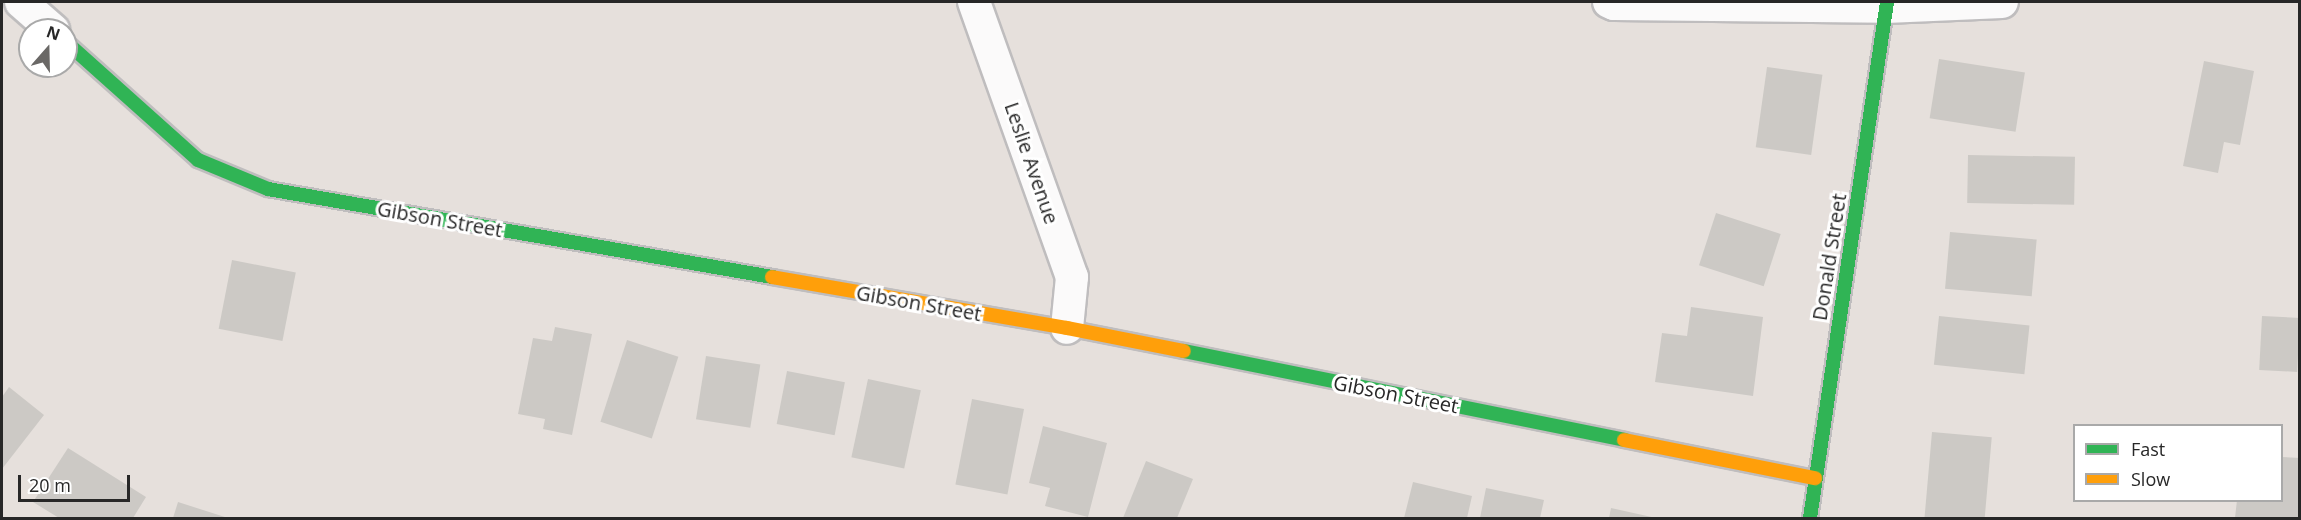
<!DOCTYPE html>
<html>
<head>
<meta charset="utf-8">
<style>
  body { margin:0 }
  #map { position:relative; width:2301px; height:520px; overflow:hidden; background:#e6e0dc; font-family:"Open Sans",sans-serif }
  div>[style] { position:absolute }
  .building>* { inset:0; background:#ccc9c5; transform-origin:0 0 }
  .roads { filter:drop-shadow(2px 0 #bfbdbe) drop-shadow(-2px 0 #bfbdbe) drop-shadow(0 2px #bfbdbe) drop-shadow(0 -2px #bfbdbe) }
  .street>* { height:32px; margin:-16px; padding:0 16px; transform-origin:16px; border-radius:16px; background:#fbfafa }
  .fast>* { height:14px; margin:-7px; padding:0 7px; transform-origin:7px; border-radius:7px; background:#30b455 }
  .slow>* { height:14px; margin:-7px; padding:0 7px; transform-origin:7px; border-radius:7px; background:#ff9f0a }
  span { translate:-50% -50%; white-space:nowrap; text-align:center; line-height:1.15; -webkit-text-stroke:6px #fff; paint-order:stroke }
  .street-label { font-size:20px; color:#272727 }
  .frame { position:absolute; inset:0; border:3px solid #272727; pointer-events:none }
  .legend { position:absolute; left:2073px; top:424px; width:210px; height:78px; box-sizing:border-box; background:#fff; border:2px solid #a9a9a9; margin:0; padding:8px 10px; list-style:none; font-size:18px; color:#272727 }
  .legend li { display:flex; align-items:center; gap:12px; height:30px }
  .legend b { width:30px; border:2px solid #a9a9a9 }
  .north { position:absolute; left:18px; top:18px; width:60px; height:60px; box-sizing:border-box; background:#fff; border:2px solid #a9a9a9; border-radius:50%; rotate:20deg; font-size:16px; font-weight:700; line-height:24px; text-align:center; color:#272727 }
  .north::after { content:''; display:block; margin:auto; width:21px; height:27px; background:#6a6866; clip-path:polygon(50% 0,100% 100%,50% 72%,0 100%) }
  .scale { position:absolute; left:18px; top:475px; width:112px; height:27px; box-sizing:border-box; border:3px solid #272727; border-top:0; padding-left:8px; font-size:18px; line-height:21px; white-space:nowrap; color:#272727; -webkit-text-stroke:4px #fff; paint-order:stroke }
</style>
</head>
<body>
<div id="map">
  <div class="building">
    <i style="left:1939px;top:59px;width:87px;height:60px;rotate:9deg"></i>
    <i style="clip-path:polygon(2204px 61px,2254px 71px,2240px 145px,2224px 142px,2218px 173px,2183px 166px)"></i>
    <i style="left:1767px;top:67px;width:56px;height:81px;rotate:8deg"></i>
    <i style="left:1968px;top:155px;width:107px;height:48px;rotate:1deg"></i>
    <i style="left:1716px;top:213px;width:68px;height:55px;rotate:18deg"></i>
    <i style="left:1950px;top:232px;width:87px;height:57px;rotate:5deg"></i>
    <i style="left:232px;top:260px;width:65px;height:70px;rotate:11deg"></i>
    <i style="clip-path:polygon(1691px 307px,1763px 317px,1753px 396px,1655px 382px,1662px 333px,1687px 336px)"></i>
    <i style="left:1939px;top:316px;width:91px;height:49px;rotate:6deg"></i>
    <i style="left:2262px;top:316px;width:38px;height:54px;rotate:3deg"></i>
    <i style="clip-path:polygon(555px 327px,592px 334px,572px 435px,543px 429px,545px 419px,518px 414px,533px 338px,552px 341px)"></i>
    <i style="left:627px;top:340px;width:54px;height:86px;rotate:18deg"></i>
    <i style="left:706px;top:356px;width:55px;height:64px;rotate:9deg"></i>
    <i style="left:787px;top:371px;width:59px;height:54px;rotate:11deg"></i>
    <i style="left:868px;top:379px;width:54px;height:80px;rotate:12deg"></i>
    <i style="clip-path:polygon(9px 387px,44px 415px,2px 469px,2px 397px)"></i>
    <i style="left:972px;top:399px;width:53px;height:87px;rotate:11deg"></i>
    <i style="clip-path:polygon(1043px 426px,1107px 443px,1088px 517px,1045px 506px,1050px 488px,1029px 483px)"></i>
    <i style="left:1932px;top:432px;width:60px;height:86px;rotate:5deg"></i>
    <i style="clip-path:polygon(68px 448px,146px 497px,133px 518px,59px 518px,33px 502px)"></i>
    <i style="clip-path:polygon(2282px 457px,2300px 458px,2300px 518px,2235px 518px,2237px 500px,2282px 500px)"></i>
    <i style="clip-path:polygon(1146px 461px,1193px 479px,1177px 518px,1123px 518px)"></i>
    <i style="clip-path:polygon(1413px 482px,1472px 496px,1467px 518px,1404px 518px)"></i>
    <i style="clip-path:polygon(1486px 488px,1544px 500px,1540px 518px,1480px 518px)"></i>
    <i style="clip-path:polygon(178px 502px,228px 518px,173px 518px)"></i>
    <i style="clip-path:polygon(1611px 508px,1656px 518px,1609px 518px)"></i>
  </div>
  <div class="roads">
    <div class="street">
      <i style="left:21px;top:2px;width:43px;rotate:41.2deg"></i>
      <i style="left:974px;top:2px;width:292px;rotate:70.4deg"></i>
      <i style="left:1072px;top:277px;width:51px;rotate:95.6deg"></i>
      <i style="left:1609px;top:2px;width:5px;rotate:22deg"></i>
      <i style="left:1614px;top:4px;width:272px;rotate:0.6deg"></i>
      <i style="left:1886px;top:7px;width:116px;rotate:-2.5deg"></i>
    </div>
    <div class="fast">
      <i style="left:66px;top:42px;width:177px;rotate:41.8deg"></i>
      <i style="left:198px;top:160px;width:76px;rotate:22.5deg"></i>
      <i style="left:268px;top:189px;width:512px;rotate:9.9deg"></i>
      <i style="left:1184px;top:351px;width:449px;rotate:11.4deg"></i>
      <i style="left:1810px;top:518px;width:522px;rotate:-81.51deg"></i>
    </div>
    <div class="slow">
      <i style="left:772px;top:277px;width:299px;rotate:9.8deg"></i>
      <i style="left:1067px;top:328px;width:119px;rotate:11.1deg"></i>
      <i style="left:1624px;top:440px;width:195px;rotate:11.3deg"></i>
    </div>
  </div>
  <div class="street-label">
    <span style="left:1032px;top:163px;rotate:71deg">Leslie Avenue</span>
    <span style="left:440px;top:219px;rotate:10deg">Gibson Street</span>
    <span style="left:1829px;top:257px;rotate:-81deg">Donald Street</span>
    <span style="left:919px;top:303px;rotate:10deg">Gibson Street</span>
    <span style="left:1396px;top:394px;rotate:11deg">Gibson Street</span>
  </div>
  <div class="frame"></div>
  <ul class="legend">
  <li><b style="height:8px;background:#30b455"></b>Fast</li>
  <li><b style="height:8px;background:#ff9f0a"></b>Slow</li>
  </ul>
  <div class="north">N</div>
  <div class="scale">20 m</div>
</div>
</body>
</html>
